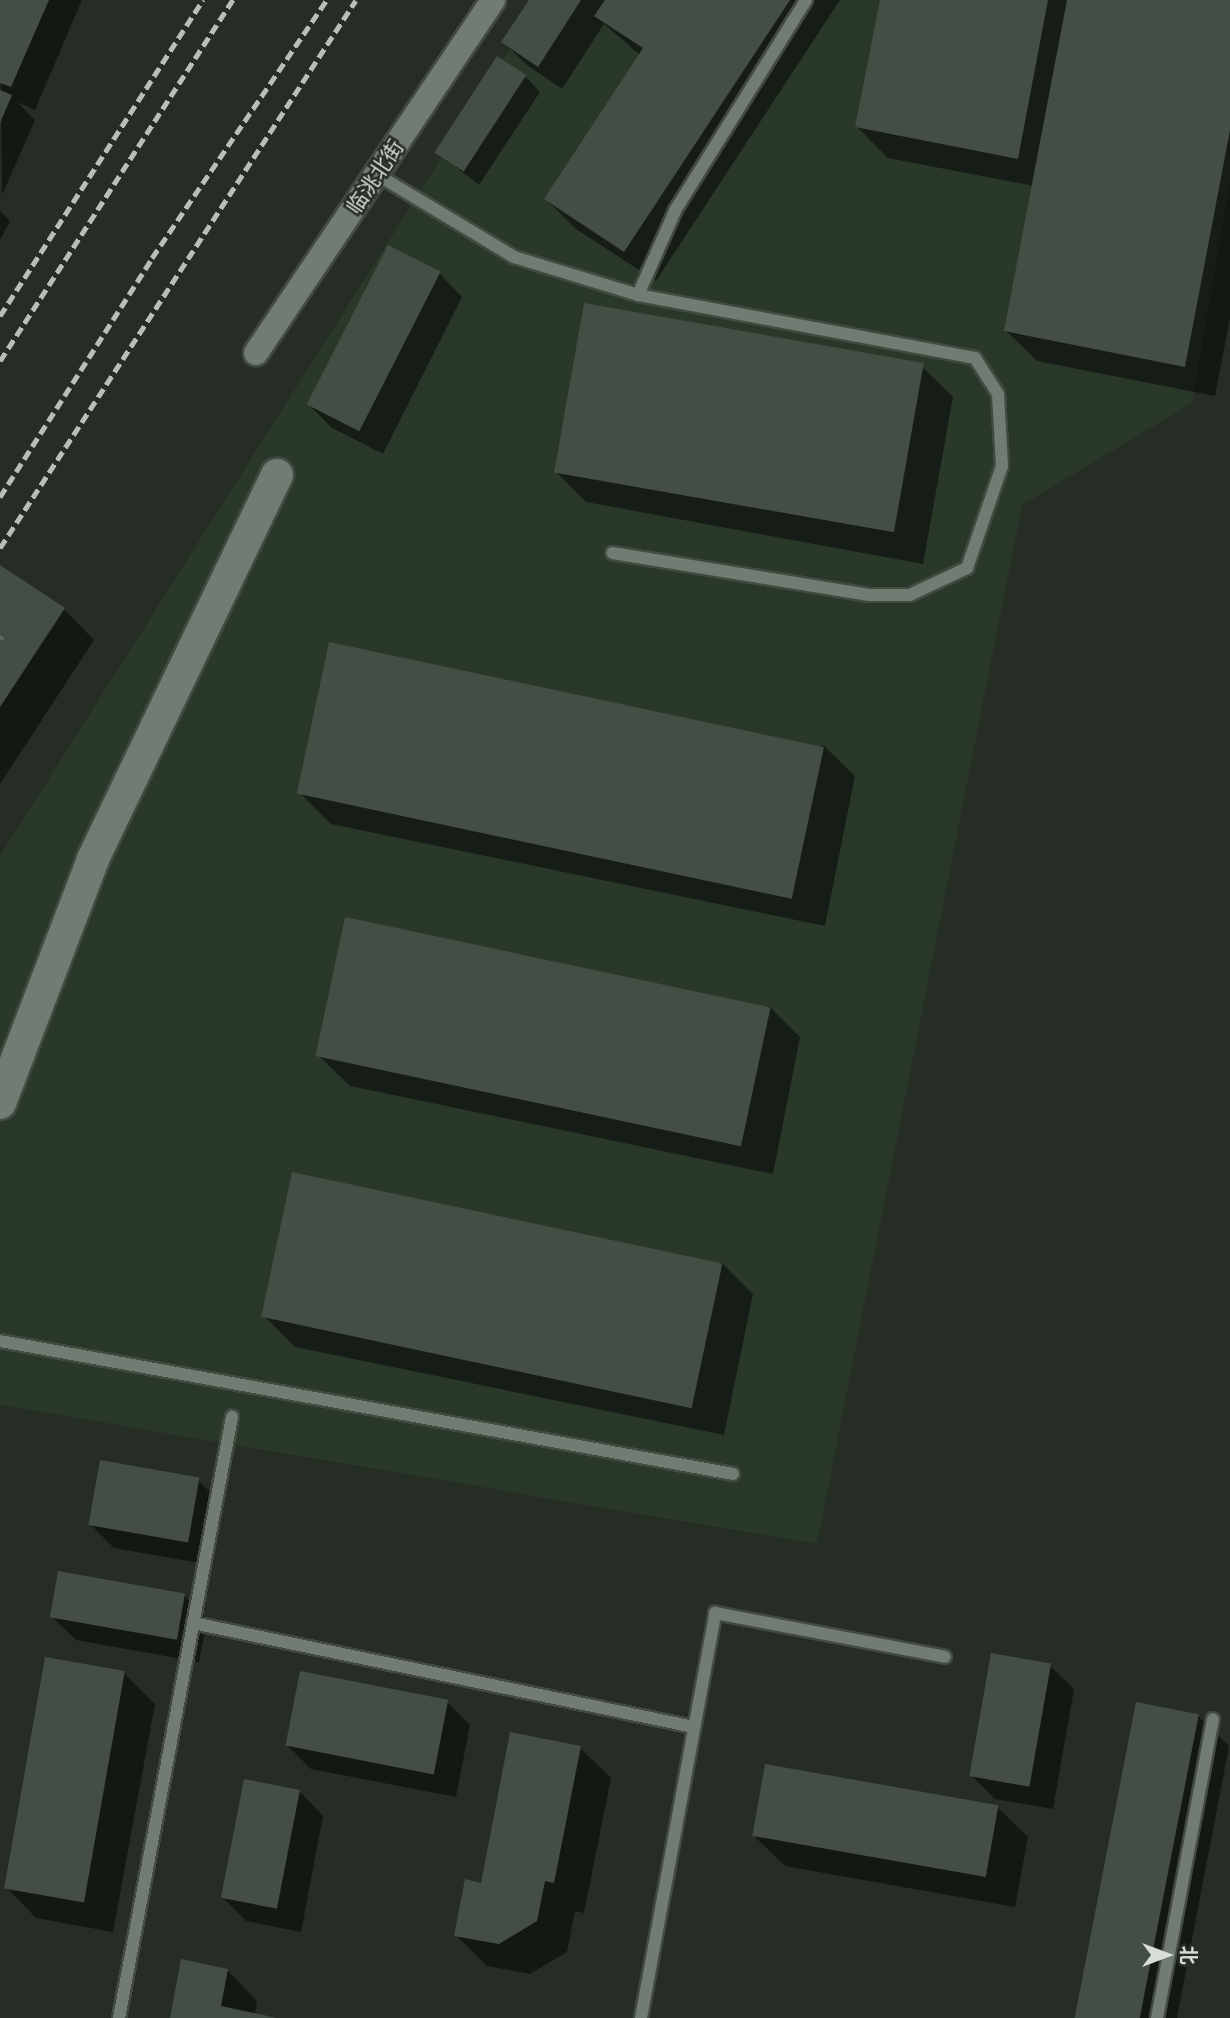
<!DOCTYPE html>
<html>
<head>
<meta charset="utf-8">
<style>
  body { margin:0 }
  #map { position:relative; width:1230px; height:2018px; overflow:hidden; background:#252d25; font-family:Jost,"Noto Sans SC",sans-serif }
  div>[style] { position:absolute }
  .built>* { inset:0; background:#2a382a }
  .shadow>* { inset:0; background:#0007 }
  .building>* { inset:0; background:#454e45; transform-origin:0 0 }
  .path>* { height:4.5px; margin-top:-2.25px; transform-origin:0; background:repeating-linear-gradient(90deg,#5e665e 0 3.5px,transparent 0 8.5px) }
  .roads { filter:drop-shadow(2px 0 #424a42) drop-shadow(-2px 0 #424a42) drop-shadow(0 2px #424a42) drop-shadow(0 -2px #424a42) }
  .service>* { height:12px; margin:-6px; padding:0 6px; transform-origin:6px; border-radius:6px; background:#727c72 }
  .minor>* { height:24px; margin:-12px; padding:0 12px; transform-origin:12px; border-radius:12px; background:#727c72 }
  .tertiary>* { height:32px; margin:-16px; padding:0 16px; transform-origin:16px; border-radius:16px; background:#727c72 }
  .rail>* { height:5px; margin-top:-2.5px; transform-origin:0; background:repeating-linear-gradient(90deg,#b8beb8 0 10px,transparent 0 15px) }
  span { translate:-50% -50%; white-space:nowrap; text-align:center; line-height:1.15; -webkit-text-stroke:5px #252d25; paint-order:stroke }
  .street-label { font-size:21px; color:#d7ddd7 }
  .north { position:absolute; left:1132px; top:1920px; width:70px; height:70px; -webkit-text-stroke:5px #252d25; paint-order:stroke; rotate:90deg; font-size:19px; font-weight:700; line-height:28px; text-align:center; color:#d7ddd7 }
  .north::after { content:''; display:block; margin:auto; width:24px; height:32px; background:#d7ddd7; clip-path:polygon(50% 0,100% 100%,50% 72%,0 100%) }
</style>
</head>
<body>
<div id="map">
  <div class="built">
    <i style="clip-path:polygon(541px 0,1230px 0,1230px 181px,1192px 403px,1022px 505px,817px 1544px,0 1405px,0 856px)"></i>
  </div>
  <div class="shadow">
    <i style="clip-path:polygon(0 0,82px 0,35px 110px,17px 102px,35px 120px,2px 195px)"></i>
    <i style="clip-path:polygon(531px 0,840px 0,656px 281px,576px 229px,546px 199px,640px 55px,604px 24px,562px 89px,527px 65px,503px 42px)"></i>
    <i style="clip-path:polygon(882px 0,1230px 0,1230px 318px,1215px 396px,1037px 361px,1006px 331px,1034px 186px,888px 158px,857px 127px)"></i>
    <i style="clip-path:polygon(525px 76px,540px 92px,479px 185px,437px 152px)"></i>
    <i style="clip-path:polygon(0 211px,10px 221px,0 240px)"></i>
    <i style="clip-path:polygon(439px 273px,462px 297px,383px 454px,332px 428px,309px 405px)"></i>
    <i style="clip-path:polygon(922px 367px,953px 397px,923px 564px,586px 502px,556px 472px)"></i>
    <i style="clip-path:polygon(0 567px,64px 609px,94px 640px,0 784px)"></i>
    <i style="clip-path:polygon(824px 746px,855px 776px,825px 926px,331px 824px,300px 793px)"></i>
    <i style="clip-path:polygon(770px 1007px,800px 1037px,773px 1174px,350px 1086px,319px 1056px)"></i>
    <i style="clip-path:polygon(722px 1263px,753px 1294px,724px 1435px,295px 1347px,264px 1316px)"></i>
    <i style="clip-path:polygon(198px 1480px,221px 1503px,211px 1565px,114px 1548px,91px 1525px)"></i>
    <i style="clip-path:polygon(184px 1595px,207px 1619px,199px 1662px,76px 1640px,52px 1617px)"></i>
    <i style="clip-path:polygon(1050px 1666px,1074px 1689px,1053px 1809px,995px 1799px,971px 1775px)"></i>
    <i style="clip-path:polygon(124px 1673px,155px 1704px,113px 1932px,36px 1918px,6px 1887px)"></i>
    <i style="clip-path:polygon(447px 1702px,470px 1725px,456px 1797px,311px 1769px,287px 1745px)"></i>
    <i style="clip-path:polygon(1198px 1716px,1229px 1746px,1177px 2018px,1078px 2018px)"></i>
    <i style="clip-path:polygon(580px 1748px,611px 1778px,584px 1913px,575px 1911px,567px 1952px,530px 1974px,487px 1966px,456px 1935px)"></i>
    <i style="clip-path:polygon(300px 1792px,323px 1816px,301px 1932px,246px 1921px,222px 1897px)"></i>
    <i style="clip-path:polygon(997px 1807px,1028px 1837px,1015px 1907px,785px 1866px,754px 1836px)"></i>
    <i style="clip-path:polygon(227px 1970px,257px 2001px,255px 2014px,275px 2018px,171px 2018px)"></i>
  </div>
  <div class="building">
    <i style="clip-path:polygon(0 0,49px 0,11px 87px,0 83px)"></i>
    <i style="clip-path:polygon(529px 0,581px 0,538px 67px,501px 42px)"></i>
    <i style="clip-path:polygon(605px 0,790px 0,624px 252px,544px 199px,643px 48px,594px 16px)"></i>
    <i style="clip-path:polygon(880px 0,1048px 0,1018px 159px,855px 127px)"></i>
    <i style="clip-path:polygon(1067px 0,1230px 0,1230px 130px,1185px 367px,1004px 331px)"></i>
    <i style="left:497px;top:56px;width:35px;height:115px;rotate:33deg"></i>
    <i style="clip-path:polygon(0 90px,12px 95px,0 123px)"></i>
    <i style="left:388px;top:245px;width:59px;height:179px;rotate:27deg"></i>
    <i style="left:584px;top:303px;width:345px;height:172px;rotate:10deg"></i>
    <i style="clip-path:polygon(0 565px,65px 608px,0 707px)"></i>
    <i style="left:329px;top:642px;width:506px;height:155px;rotate:12deg"></i>
    <i style="left:345px;top:917px;width:435px;height:142px;rotate:12deg"></i>
    <i style="left:292px;top:1172px;width:440px;height:148px;rotate:12deg"></i>
    <i style="left:100px;top:1460px;width:101px;height:66px;rotate:10deg"></i>
    <i style="left:58px;top:1571px;width:129px;height:47px;rotate:10deg"></i>
    <i style="left:991px;top:1653px;width:61px;height:125px;rotate:10deg"></i>
    <i style="left:45px;top:1657px;width:81px;height:235px;rotate:10deg"></i>
    <i style="left:300px;top:1671px;width:151px;height:76px;rotate:11deg"></i>
    <i style="left:1136px;top:1702px;width:64px;height:322px;rotate:11deg"></i>
    <i style="clip-path:polygon(510px 1732px,581px 1746px,554px 1883px,545px 1881px,537px 1921px,499px 1944px,454px 1936px,465px 1879px,481px 1883px)"></i>
    <i style="left:765px;top:1764px;width:237px;height:73px;rotate:10deg"></i>
    <i style="left:244px;top:1779px;width:57px;height:121px;rotate:11deg"></i>
    <i style="clip-path:polygon(181px 1959px,228px 1969px,221px 2006px,277px 2018px,170px 2018px)"></i>
  </div>
  <div class="path">
    <i style="left:0;top:639px;width:7px;rotate:-56deg"></i>
  </div>
  <div class="roads">
    <div class="service">
      <i style="left:376px;top:174px;width:161px;rotate:31deg"></i>
      <i style="left:514px;top:257px;width:130px;rotate:17deg"></i>
      <i style="left:638px;top:295px;width:343px;rotate:10.6deg"></i>
      <i style="left:975px;top:358px;width:43px;rotate:57.4deg"></i>
      <i style="left:998px;top:394px;width:72px;rotate:86.8deg"></i>
      <i style="left:1002px;top:466px;width:108px;rotate:108.9deg"></i>
      <i style="left:967px;top:568px;width:63px;rotate:154.7deg"></i>
      <i style="left:910px;top:595px;width:41px;rotate:180deg"></i>
      <i style="left:869px;top:595px;width:260px;rotate:-170.7deg"></i>
      <i style="left:638px;top:295px;width:94px;rotate:-66.2deg"></i>
      <i style="left:676px;top:209px;width:246px;rotate:-58.1deg"></i>
      <i style="left:0;top:1341px;width:745px;rotate:10.28deg"></i>
      <i style="left:193px;top:1623px;width:512px;rotate:11.73deg"></i>
      <i style="left:119px;top:2018px;width:612px;rotate:-79.35deg"></i>
      <i style="left:641px;top:2018px;width:412px;rotate:-79.6deg"></i>
      <i style="left:715px;top:1613px;width:234px;rotate:10.8deg"></i>
      <i style="left:1157px;top:2018px;width:304px;rotate:-79.4deg"></i>
    </div>
    <div class="minor">
      <i style="left:256px;top:353px;width:425px;rotate:-56.1deg"></i>
    </div>
    <div class="tertiary">
      <i style="left:0;top:1103px;width:261px;rotate:-69.1deg"></i>
      <i style="left:93px;top:859px;width:426px;rotate:-64.4deg"></i>
    </div>
  </div>
  <div class="rail">
    <i style="left:0;top:316px;width:376px;rotate:-57.3deg"></i>
    <i style="left:0;top:361px;width:430px;rotate:-57.2deg"></i>
    <i style="left:0;top:497px;width:283px;rotate:-57.5deg"></i>
    <i style="left:152px;top:258px;width:312px;rotate:-55.9deg"></i>
    <i style="left:0;top:548px;width:653px;rotate:-56.99deg"></i>
  </div>
  <div class="street-label">
    <span style="left:375px;top:177px;rotate:-56deg">临洮北街</span>
  </div>
  <div class="north">北</div>
</div>
</body>
</html>
